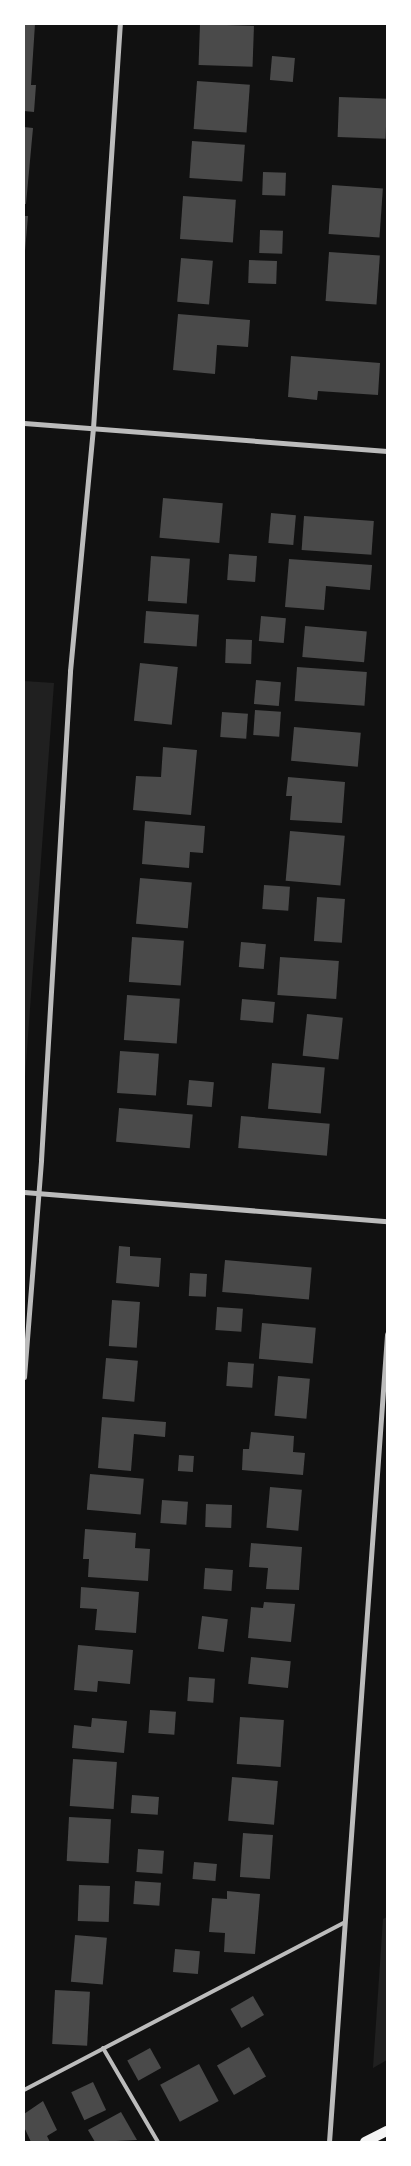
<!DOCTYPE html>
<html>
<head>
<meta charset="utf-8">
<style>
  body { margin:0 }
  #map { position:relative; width:411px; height:2166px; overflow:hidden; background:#111; font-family:"Varela Round",sans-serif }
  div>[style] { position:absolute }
  .green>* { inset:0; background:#202020 }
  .building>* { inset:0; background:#4a4a4a; transform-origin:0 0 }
  .service>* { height:4px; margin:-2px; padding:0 2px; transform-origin:2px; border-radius:2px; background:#bcbcbc }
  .minor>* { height:5px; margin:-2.5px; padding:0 2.5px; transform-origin:2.5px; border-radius:2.5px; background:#bcbcbc }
  .secondary>* { height:10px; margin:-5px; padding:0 5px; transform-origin:5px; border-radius:5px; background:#f5f5f5 }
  span { translate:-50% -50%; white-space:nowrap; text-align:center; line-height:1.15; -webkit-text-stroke:5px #fff; paint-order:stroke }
  .frame { position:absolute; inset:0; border:25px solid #fff; pointer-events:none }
</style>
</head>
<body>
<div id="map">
  <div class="green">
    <i style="clip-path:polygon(24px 681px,54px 683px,24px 1090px)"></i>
    <i style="clip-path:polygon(387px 1917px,387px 2060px,373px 2068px,383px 1919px)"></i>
  </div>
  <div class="building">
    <i style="clip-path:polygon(24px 24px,35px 24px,31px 85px,36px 85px,34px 112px,24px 111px)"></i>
    <i style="left:200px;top:24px;width:54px;height:41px;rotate:2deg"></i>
    <i style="left:272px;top:56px;width:23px;height:24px;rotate:5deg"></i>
    <i style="left:197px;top:81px;width:53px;height:48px;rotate:4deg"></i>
    <i style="left:339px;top:97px;width:48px;height:40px;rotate:2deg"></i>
    <i style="clip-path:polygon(24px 127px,33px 128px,26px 204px,24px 204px)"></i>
    <i style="left:192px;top:141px;width:53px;height:37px;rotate:4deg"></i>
    <i style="left:263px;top:172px;width:23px;height:23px;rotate:2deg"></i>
    <i style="left:332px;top:185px;width:51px;height:49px;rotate:4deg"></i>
    <i style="left:183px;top:196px;width:53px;height:43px;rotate:4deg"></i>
    <i style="clip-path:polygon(24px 216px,28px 216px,25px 251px,24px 251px)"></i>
    <i style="left:260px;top:230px;width:23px;height:23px;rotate:2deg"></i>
    <i style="left:329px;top:252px;width:51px;height:49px;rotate:4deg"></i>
    <i style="left:181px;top:258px;width:32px;height:44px;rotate:5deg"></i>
    <i style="left:249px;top:260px;width:28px;height:23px;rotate:2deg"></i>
    <i style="clip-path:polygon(178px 314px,250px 320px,248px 347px,217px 345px,215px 374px,173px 370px)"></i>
    <i style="clip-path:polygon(291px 356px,380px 363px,378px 395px,318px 391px,317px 400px,288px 397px)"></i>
    <i style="left:163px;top:498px;width:60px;height:40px;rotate:5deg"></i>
    <i style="left:271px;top:513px;width:25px;height:30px;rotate:5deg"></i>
    <i style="left:304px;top:516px;width:70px;height:34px;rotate:4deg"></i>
    <i style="left:229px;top:554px;width:28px;height:26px;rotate:4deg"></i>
    <i style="left:151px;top:556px;width:39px;height:45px;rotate:4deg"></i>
    <i style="clip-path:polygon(289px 559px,372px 565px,370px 590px,326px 586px,324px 610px,285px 607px)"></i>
    <i style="left:146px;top:611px;width:53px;height:32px;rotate:4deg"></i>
    <i style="left:261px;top:616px;width:25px;height:25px;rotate:5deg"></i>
    <i style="left:305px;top:626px;width:62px;height:31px;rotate:5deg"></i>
    <i style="left:226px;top:639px;width:26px;height:24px;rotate:2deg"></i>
    <i style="left:140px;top:663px;width:38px;height:58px;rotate:6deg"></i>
    <i style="left:297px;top:667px;width:70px;height:34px;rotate:4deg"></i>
    <i style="left:256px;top:680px;width:25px;height:24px;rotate:5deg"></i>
    <i style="left:255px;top:710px;width:26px;height:25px;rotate:4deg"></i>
    <i style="left:222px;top:712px;width:26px;height:25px;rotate:4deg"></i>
    <i style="left:294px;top:727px;width:67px;height:34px;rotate:5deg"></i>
    <i style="clip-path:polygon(163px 747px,197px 750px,191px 815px,133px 810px,136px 776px,161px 777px)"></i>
    <i style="clip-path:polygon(288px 777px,345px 782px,342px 823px,290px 820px,292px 796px,286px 796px)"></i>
    <i style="clip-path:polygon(145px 821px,205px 826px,203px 853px,190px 852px,189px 868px,142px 864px)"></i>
    <i style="left:290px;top:831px;width:55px;height:50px;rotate:5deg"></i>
    <i style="left:140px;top:878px;width:52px;height:46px;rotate:5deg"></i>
    <i style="left:264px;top:885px;width:26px;height:24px;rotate:4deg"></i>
    <i style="left:317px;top:897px;width:28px;height:44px;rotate:4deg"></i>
    <i style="left:132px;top:937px;width:52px;height:45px;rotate:4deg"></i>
    <i style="left:241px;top:942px;width:25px;height:25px;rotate:5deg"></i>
    <i style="left:280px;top:957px;width:59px;height:38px;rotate:4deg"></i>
    <i style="left:127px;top:995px;width:53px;height:45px;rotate:4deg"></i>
    <i style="left:242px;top:999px;width:33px;height:21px;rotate:5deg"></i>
    <i style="left:307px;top:1014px;width:36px;height:42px;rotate:6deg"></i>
    <i style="left:120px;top:1051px;width:39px;height:42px;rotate:4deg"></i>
    <i style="left:272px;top:1063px;width:53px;height:46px;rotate:5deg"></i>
    <i style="left:189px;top:1080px;width:25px;height:25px;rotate:5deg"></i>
    <i style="left:119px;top:1108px;width:74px;height:34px;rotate:5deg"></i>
    <i style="left:241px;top:1116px;width:89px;height:32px;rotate:5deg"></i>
    <i style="clip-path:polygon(119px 1246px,130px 1247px,130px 1256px,161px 1258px,159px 1287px,116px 1283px)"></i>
    <i style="left:225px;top:1260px;width:87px;height:32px;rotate:5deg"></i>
    <i style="left:190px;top:1273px;width:17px;height:23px;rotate:3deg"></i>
    <i style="left:112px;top:1300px;width:28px;height:46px;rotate:4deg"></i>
    <i style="left:217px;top:1307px;width:26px;height:23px;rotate:4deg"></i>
    <i style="left:262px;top:1323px;width:54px;height:36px;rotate:5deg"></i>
    <i style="left:106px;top:1358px;width:32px;height:41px;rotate:5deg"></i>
    <i style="left:228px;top:1362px;width:26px;height:24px;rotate:4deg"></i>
    <i style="left:278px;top:1376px;width:32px;height:40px;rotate:5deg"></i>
    <i style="clip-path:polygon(102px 1417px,166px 1422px,165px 1437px,134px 1434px,131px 1471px,98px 1468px)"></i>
    <i style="clip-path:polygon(251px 1432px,294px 1436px,293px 1452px,305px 1453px,303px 1475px,242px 1470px,243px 1449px,249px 1449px)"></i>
    <i style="left:179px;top:1455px;width:15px;height:16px;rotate:4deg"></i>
    <i style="left:90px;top:1474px;width:54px;height:36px;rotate:5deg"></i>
    <i style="left:270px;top:1487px;width:32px;height:41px;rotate:5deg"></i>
    <i style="left:162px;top:1500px;width:26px;height:23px;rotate:4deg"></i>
    <i style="left:206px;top:1504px;width:26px;height:23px;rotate:2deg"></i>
    <i style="clip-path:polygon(85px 1529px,136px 1533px,135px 1548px,150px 1549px,148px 1581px,88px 1577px,89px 1559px,83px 1559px)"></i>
    <i style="clip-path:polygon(251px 1543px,302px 1547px,299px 1590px,266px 1589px,268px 1568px,249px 1567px)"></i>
    <i style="left:205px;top:1568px;width:28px;height:21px;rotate:4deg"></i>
    <i style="clip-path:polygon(81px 1587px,139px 1592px,136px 1633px,95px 1630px,97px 1609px,80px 1608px)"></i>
    <i style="clip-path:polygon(264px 1602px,295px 1604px,291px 1642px,248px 1638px,251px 1607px,263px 1608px)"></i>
    <i style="left:202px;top:1616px;width:26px;height:33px;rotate:7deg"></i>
    <i style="clip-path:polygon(78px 1645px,133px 1650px,130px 1684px,98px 1681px,97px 1692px,74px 1690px)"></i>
    <i style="left:251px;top:1657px;width:40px;height:27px;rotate:6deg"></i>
    <i style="left:189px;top:1677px;width:26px;height:24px;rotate:4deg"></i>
    <i style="left:150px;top:1710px;width:26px;height:23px;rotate:4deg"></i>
    <i style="left:240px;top:1717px;width:44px;height:47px;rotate:4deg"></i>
    <i style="clip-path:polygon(92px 1718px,127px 1721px,124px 1753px,72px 1748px,74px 1725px,91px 1727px)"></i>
    <i style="left:73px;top:1759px;width:44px;height:47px;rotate:4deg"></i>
    <i style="left:232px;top:1777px;width:46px;height:44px;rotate:5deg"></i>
    <i style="left:132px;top:1795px;width:27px;height:18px;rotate:4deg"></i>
    <i style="left:69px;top:1817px;width:42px;height:44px;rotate:3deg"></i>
    <i style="left:243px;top:1833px;width:30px;height:44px;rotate:4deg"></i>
    <i style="left:138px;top:1849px;width:26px;height:23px;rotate:4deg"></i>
    <i style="left:194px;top:1862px;width:23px;height:17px;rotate:5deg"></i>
    <i style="left:135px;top:1881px;width:26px;height:23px;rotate:4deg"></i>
    <i style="left:79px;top:1885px;width:31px;height:36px;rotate:2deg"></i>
    <i style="clip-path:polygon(227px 1891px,260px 1894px,255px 1954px,224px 1952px,225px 1933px,209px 1932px,212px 1898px,227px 1899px)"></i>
    <i style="left:75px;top:1935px;width:32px;height:47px;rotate:5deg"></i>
    <i style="left:175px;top:1949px;width:25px;height:23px;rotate:5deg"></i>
    <i style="left:55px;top:1990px;width:35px;height:54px;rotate:3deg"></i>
    <i style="left:253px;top:1996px;width:22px;height:26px;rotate:60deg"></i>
    <i style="left:249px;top:2047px;width:34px;height:37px;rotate:60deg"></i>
    <i style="left:150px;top:2048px;width:23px;height:26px;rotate:61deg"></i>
    <i style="left:199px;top:2064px;width:42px;height:44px;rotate:62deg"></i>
    <i style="left:93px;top:2082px;width:31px;height:24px;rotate:65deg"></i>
    <i style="clip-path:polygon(43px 2101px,57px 2130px,47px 2136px,50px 2142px,31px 2142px,24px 2127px,24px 2114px)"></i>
    <i style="clip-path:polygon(121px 2112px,137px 2140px,95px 2142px,88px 2130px)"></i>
  </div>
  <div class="service">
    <i style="left:103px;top:2048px;width:109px;rotate:59.7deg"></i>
    <i style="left:24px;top:2090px;width:362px;rotate:-27.6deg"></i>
  </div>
  <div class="minor">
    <i style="left:24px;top:423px;width:364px;rotate:4.4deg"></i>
    <i style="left:24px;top:1192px;width:364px;rotate:4.6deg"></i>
    <i style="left:24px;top:1377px;width:218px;rotate:-85.5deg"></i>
    <i style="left:41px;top:1160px;width:490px;rotate:-86.6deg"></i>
    <i style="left:70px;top:671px;width:244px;rotate:-84.6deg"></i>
    <i style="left:93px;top:428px;width:405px;rotate:-86.2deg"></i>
    <i style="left:329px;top:2142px;width:810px;rotate:-85.89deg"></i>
  </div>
  <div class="secondary">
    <i style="left:365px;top:2142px;width:25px;rotate:-27deg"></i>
  </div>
  <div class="frame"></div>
</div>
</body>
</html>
